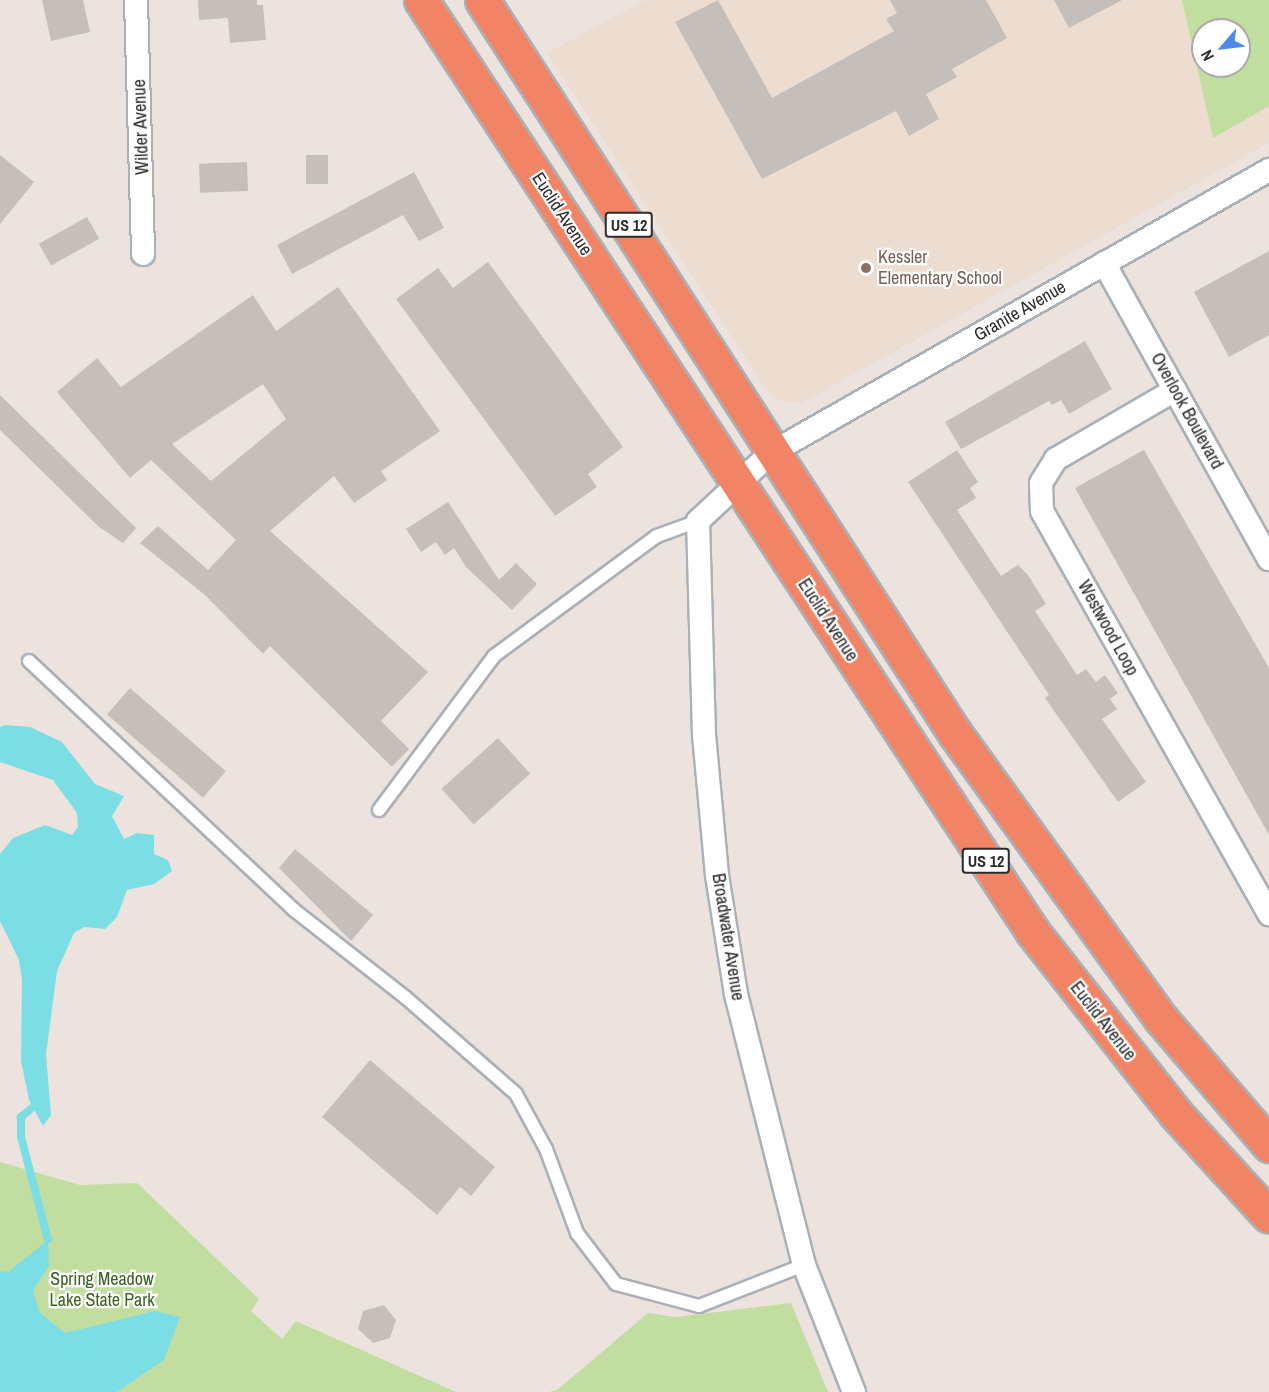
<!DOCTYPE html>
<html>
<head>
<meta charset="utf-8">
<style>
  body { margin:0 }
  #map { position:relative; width:1269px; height:1392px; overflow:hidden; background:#ece3df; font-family:"Archivo Narrow",sans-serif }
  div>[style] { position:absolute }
  .education>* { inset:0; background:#ecddd0 }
  .green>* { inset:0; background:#c2dda0 }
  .water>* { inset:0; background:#7bdee4 }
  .stream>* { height:8px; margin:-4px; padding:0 4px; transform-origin:4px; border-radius:4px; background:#7bdee4 }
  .building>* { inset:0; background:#c4bfba; transform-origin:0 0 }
  .roads { filter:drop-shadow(2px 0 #abb0b6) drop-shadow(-2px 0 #abb0b6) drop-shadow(0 2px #abb0b6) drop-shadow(0 -2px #abb0b6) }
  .lane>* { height:12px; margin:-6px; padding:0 6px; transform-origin:6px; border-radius:6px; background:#fff }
  .street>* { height:22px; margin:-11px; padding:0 11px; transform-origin:11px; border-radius:11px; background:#fff }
  .highway>* { height:33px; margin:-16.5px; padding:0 16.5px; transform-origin:16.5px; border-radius:16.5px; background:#f08465 }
  .dots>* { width:16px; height:16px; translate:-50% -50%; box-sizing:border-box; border:3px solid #fff; border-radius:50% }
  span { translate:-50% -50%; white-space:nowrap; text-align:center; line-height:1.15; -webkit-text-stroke:4.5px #fff; paint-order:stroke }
  .shield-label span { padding:2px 4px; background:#fff; border:2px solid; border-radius:4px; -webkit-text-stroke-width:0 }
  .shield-label { font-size:16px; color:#2b2b2b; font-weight:700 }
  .street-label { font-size:18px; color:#2b2b2b }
  .education-label { font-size:18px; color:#785e54 }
  .left { translate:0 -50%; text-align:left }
  .park-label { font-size:18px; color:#3c6321 }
  .north { position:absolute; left:1191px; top:18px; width:60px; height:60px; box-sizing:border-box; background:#fff; border:2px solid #aaa; border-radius:50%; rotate:242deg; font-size:16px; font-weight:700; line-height:24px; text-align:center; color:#2b2b2b }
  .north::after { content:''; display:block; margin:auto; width:21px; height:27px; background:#4d8bea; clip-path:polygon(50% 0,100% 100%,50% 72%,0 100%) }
</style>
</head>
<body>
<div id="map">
  <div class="education">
    <i style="clip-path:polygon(evenodd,645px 0,1269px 0,1269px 143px,802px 403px,782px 401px,769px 394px,547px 53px,645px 0,1203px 30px,1239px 30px,1239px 66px,1203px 66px,1203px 30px)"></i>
  </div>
  <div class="green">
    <i style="clip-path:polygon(evenodd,1182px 0,1269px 0,1269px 106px,1213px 138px,1182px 0,1203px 30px,1239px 30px,1239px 66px,1203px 66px,1203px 30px)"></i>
    <i style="clip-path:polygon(0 1162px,80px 1185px,137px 1183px,259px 1299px,251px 1311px,282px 1339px,296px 1321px,456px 1392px,0 1392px)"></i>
    <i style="clip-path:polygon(791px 1303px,828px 1392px,549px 1392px,557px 1390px,648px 1313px,676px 1317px)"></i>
  </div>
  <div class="water">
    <i style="clip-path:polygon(5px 725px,30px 727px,62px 742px,95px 784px,124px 796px,112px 816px,124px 839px,137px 833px,154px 835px,154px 854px,168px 860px,172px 871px,154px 884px,127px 890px,117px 917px,105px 929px,84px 927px,74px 933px,57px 971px,46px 1055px,51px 1115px,43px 1126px,29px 1100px,21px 1061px,22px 980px,19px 960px,0 921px,0 854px,13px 838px,45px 825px,72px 835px,78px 827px,77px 813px,53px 780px,0 762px,0 727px)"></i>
    <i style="clip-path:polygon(48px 1240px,49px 1266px,33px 1290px,39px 1312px,65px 1333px,155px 1311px,180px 1317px,164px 1360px,117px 1392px,0 1392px,0 1271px,8px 1272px)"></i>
  </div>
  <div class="stream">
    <i style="left:33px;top:1107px;width:16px;rotate:140deg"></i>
    <i style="left:21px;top:1117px;width:20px;rotate:90deg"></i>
    <i style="left:21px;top:1137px;width:106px;rotate:75.3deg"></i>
  </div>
  <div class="building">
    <i style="clip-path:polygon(42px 0,83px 0,90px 32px,51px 41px)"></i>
    <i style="clip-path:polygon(198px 0,257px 0,257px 5px,263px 5px,266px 40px,230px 43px,228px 18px,199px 20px)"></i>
    <i style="clip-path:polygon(718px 0,772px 98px,894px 31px,886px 19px,897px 13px,890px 0,986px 0,1007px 38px,952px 69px,957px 77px,926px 94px,939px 119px,909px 136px,896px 111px,762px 179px,675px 22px)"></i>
    <i style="clip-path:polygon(1054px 0,1122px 0,1069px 28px)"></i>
    <i style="clip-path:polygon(0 155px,34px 182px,0 224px)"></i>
    <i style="left:306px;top:155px;width:22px;height:29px"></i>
    <i style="left:247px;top:162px;width:29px;height:48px;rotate:88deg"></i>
    <i style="clip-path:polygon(414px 172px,444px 228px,419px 241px,403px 215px,292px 274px,277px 245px)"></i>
    <i style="left:87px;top:217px;width:25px;height:55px;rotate:61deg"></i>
    <i style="clip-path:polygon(1269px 251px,1269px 335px,1229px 357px,1194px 292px)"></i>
    <i style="clip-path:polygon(488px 262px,623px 447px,588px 474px,597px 487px,555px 516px,396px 299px,438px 268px,453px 288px)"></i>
    <i style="clip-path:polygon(evenodd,338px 287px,440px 431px,381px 471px,387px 480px,354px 503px,334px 476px,270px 531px,428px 672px,381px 721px,409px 749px,392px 767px,270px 646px,263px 654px,205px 595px,140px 543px,158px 526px,208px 570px,236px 540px,151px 460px,130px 478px,57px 392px,97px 358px,121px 387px,253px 295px,276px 331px,338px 287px,263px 384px,286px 419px,211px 481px,172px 444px,263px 384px)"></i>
    <i style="clip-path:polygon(1085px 341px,1112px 389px,1069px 414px,1061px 400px,1052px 405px,1049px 401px,961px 449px,945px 422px)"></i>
    <i style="clip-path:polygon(0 395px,136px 528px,123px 543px,99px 527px,0 430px)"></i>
    <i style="clip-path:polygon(957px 450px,978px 482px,970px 488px,976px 498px,957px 510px,1001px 576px,1018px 565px,1028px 575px,1046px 604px,1035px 611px,1077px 675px,1086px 669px,1096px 682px,1105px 675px,1118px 693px,1110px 699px,1117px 709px,1102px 719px,1146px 782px,1118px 802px,1045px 698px,1049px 695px,908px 482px)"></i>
    <i style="clip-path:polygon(1144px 450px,1269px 668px,1269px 835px,1075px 488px)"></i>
    <i style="clip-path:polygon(448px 502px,499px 580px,516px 563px,537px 584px,512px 610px,466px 567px,454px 548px,445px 555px,436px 542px,421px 552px,406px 529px)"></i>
    <i style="left:130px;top:688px;width:127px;height:35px;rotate:41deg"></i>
    <i style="left:498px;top:738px;width:48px;height:76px;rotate:48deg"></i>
    <i style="clip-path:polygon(295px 849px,373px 915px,351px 941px,279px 868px)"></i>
    <i style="clip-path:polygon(370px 1060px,495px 1167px,471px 1196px,460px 1187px,437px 1215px,322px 1117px)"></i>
    <i style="clip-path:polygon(384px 1305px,396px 1320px,390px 1338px,373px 1343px,358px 1329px,363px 1311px)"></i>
  </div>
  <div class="roads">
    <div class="lane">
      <i style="left:29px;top:661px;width:364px;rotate:43.2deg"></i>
      <i style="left:294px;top:910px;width:141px;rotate:38.1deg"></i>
      <i style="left:405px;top:997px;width:147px;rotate:41.1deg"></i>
      <i style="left:516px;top:1094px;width:63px;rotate:61.4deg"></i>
      <i style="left:546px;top:1149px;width:90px;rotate:69.7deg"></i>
      <i style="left:577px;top:1233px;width:64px;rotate:52.6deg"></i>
      <i style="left:616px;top:1284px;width:86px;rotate:14.8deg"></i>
      <i style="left:699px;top:1306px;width:113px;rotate:-21.3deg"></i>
      <i style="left:379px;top:810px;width:192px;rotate:-53.2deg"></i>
      <i style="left:494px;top:656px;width:202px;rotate:-36.4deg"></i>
      <i style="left:657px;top:536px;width:44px;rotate:-20.1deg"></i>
    </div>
    <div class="street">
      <i style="left:136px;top:0;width:254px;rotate:88.4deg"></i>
      <i style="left:1104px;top:263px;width:339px;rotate:60.9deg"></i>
      <i style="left:1175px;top:390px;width:138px;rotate:149.9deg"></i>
      <i style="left:1056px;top:459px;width:28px;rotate:122deg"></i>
      <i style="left:1041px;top:483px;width:28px;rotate:88deg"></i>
      <i style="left:1042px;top:511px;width:463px;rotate:60.6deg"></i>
      <i style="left:854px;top:1392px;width:136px;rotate:-111.5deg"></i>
      <i style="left:804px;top:1265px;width:279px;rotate:-104.1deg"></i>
      <i style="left:736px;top:994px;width:121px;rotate:-99.1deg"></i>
      <i style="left:717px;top:875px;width:141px;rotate:-95.3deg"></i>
      <i style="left:704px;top:735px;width:214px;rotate:-91.6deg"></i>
      <i style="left:698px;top:521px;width:100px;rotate:-43deg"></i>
      <i style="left:771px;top:453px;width:573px;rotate:-29.61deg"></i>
    </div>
    <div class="highway">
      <i style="left:421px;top:0;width:1114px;rotate:56.72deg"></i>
      <i style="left:1032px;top:931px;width:231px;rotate:51.8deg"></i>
      <i style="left:1175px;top:1113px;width:139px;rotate:47.6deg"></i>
      <i style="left:482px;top:0;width:871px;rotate:57.19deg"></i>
      <i style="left:954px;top:732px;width:355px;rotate:54.2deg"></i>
      <i style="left:1162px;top:1020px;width:165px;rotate:49.4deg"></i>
    </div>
  </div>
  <div class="dots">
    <i style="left:866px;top:268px;background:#8d6e63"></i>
  </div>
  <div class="shield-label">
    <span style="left:629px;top:225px">US 12</span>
    <span style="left:986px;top:861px">US 12</span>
  </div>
  <div class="street-label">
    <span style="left:141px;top:127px;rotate:-92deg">Wilder Avenue</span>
    <span style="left:562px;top:214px;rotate:57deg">Euclid Avenue</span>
    <span style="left:1020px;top:311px;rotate:-30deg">Granite Avenue</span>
    <span style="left:1187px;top:411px;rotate:61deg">Overlook Boulevard</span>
    <span style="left:828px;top:620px;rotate:57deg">Euclid Avenue</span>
    <span style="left:1108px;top:628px;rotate:61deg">Westwood Loop</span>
    <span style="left:728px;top:937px;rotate:81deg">Broadwater Avenue</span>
    <span style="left:1103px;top:1021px;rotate:52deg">Euclid Avenue</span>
  </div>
  <div class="education-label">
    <span class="left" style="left:878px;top:268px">Kessler<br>Elementary School</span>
  </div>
  <div class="park-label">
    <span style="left:102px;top:1290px">Spring Meadow<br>Lake State Park</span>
  </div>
  <div class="north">N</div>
</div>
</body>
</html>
